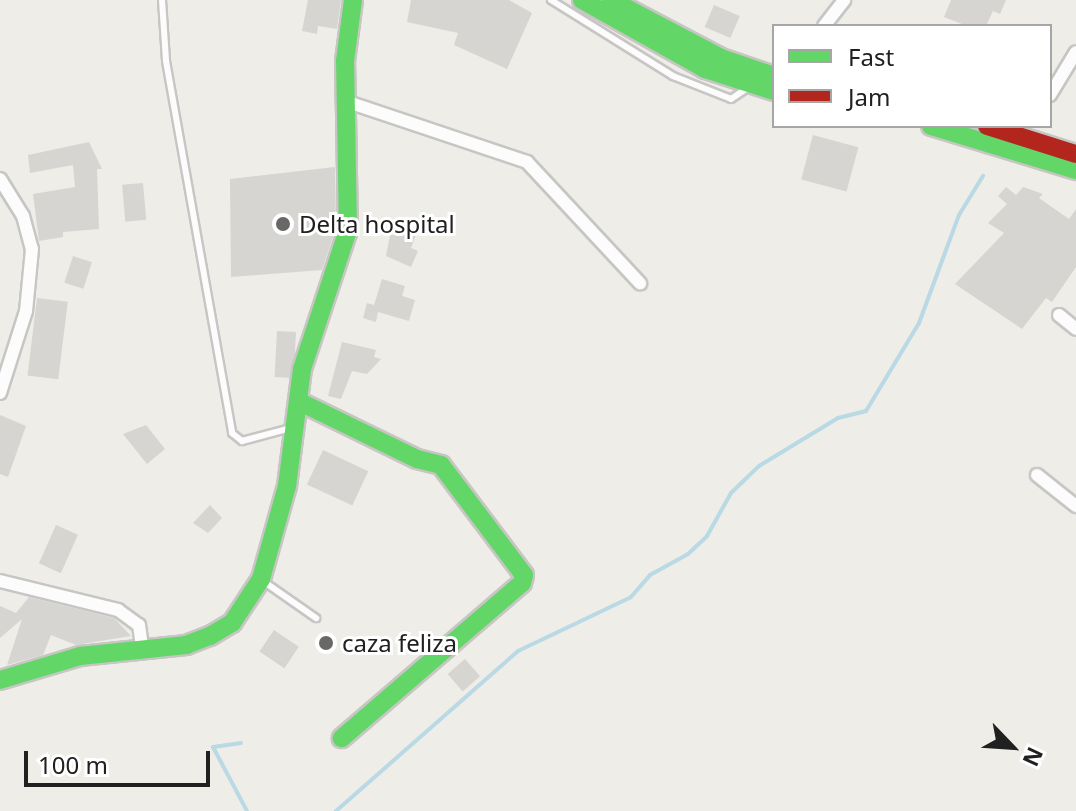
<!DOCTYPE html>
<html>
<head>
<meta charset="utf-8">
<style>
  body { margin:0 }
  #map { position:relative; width:1076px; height:811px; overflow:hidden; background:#eeede8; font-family:"Noto Sans",sans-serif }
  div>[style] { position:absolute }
  .stream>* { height:4px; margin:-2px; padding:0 2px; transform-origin:2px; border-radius:2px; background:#b9d9e4 }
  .building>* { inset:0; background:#d7d5d1; transform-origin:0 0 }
  .roads { filter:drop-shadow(2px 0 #c7c6c4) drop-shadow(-2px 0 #c7c6c4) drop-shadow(0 2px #c7c6c4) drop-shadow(0 -2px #c7c6c4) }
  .lane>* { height:6px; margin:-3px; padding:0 3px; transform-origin:3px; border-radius:3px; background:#fcfcfc }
  .street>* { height:12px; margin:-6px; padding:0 6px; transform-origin:6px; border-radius:6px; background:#fcfcfc }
  .fast>* { height:18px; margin:-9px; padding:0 9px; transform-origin:9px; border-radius:9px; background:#63d668 }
  .jam>* { height:18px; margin:-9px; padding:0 9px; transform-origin:9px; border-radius:9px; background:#b3261e }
  .dots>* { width:22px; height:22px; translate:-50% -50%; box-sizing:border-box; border:4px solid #fff; border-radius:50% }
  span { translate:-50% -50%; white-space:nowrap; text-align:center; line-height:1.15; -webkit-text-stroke:6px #fff; paint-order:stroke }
  .poi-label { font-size:24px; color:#202020 }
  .left { translate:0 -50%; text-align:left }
  .legend { position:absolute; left:772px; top:24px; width:280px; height:104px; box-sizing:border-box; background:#fff; border:2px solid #a6a6a6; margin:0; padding:10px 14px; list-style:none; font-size:24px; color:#202020 }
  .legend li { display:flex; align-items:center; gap:16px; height:40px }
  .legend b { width:40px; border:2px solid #a6a6a6 }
  .north { position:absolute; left:972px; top:707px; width:80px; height:80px; -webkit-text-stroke:6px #fff; paint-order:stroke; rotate:115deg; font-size:22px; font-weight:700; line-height:32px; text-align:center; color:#202020 }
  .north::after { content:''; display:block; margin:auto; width:28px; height:36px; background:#202020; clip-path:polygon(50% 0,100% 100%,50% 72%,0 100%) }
  .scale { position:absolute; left:24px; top:751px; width:186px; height:36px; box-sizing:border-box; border:4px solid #202020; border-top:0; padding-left:10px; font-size:24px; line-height:28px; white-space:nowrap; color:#202020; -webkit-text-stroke:6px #fff; paint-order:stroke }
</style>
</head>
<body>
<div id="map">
  <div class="stream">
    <i style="left:241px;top:743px;width:28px;rotate:172deg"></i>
    <i style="left:213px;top:747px;width:72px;rotate:62deg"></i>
    <i style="left:336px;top:811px;width:242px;rotate:-41.3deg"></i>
    <i style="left:518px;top:651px;width:125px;rotate:-25.5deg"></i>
    <i style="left:631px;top:597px;width:29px;rotate:-49deg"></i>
    <i style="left:650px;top:575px;width:43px;rotate:-28.9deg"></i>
    <i style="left:688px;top:554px;width:26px;rotate:-43deg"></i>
    <i style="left:707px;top:536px;width:49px;rotate:-60.8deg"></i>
    <i style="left:731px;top:493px;width:39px;rotate:-44deg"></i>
    <i style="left:759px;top:466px;width:92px;rotate:-31.3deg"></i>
    <i style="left:838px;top:418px;width:29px;rotate:-14deg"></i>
    <i style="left:866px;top:411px;width:103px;rotate:-58.9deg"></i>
    <i style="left:919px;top:323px;width:115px;rotate:-69.7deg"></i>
    <i style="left:959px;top:215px;width:46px;rotate:-58.4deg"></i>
  </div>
  <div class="building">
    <i style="clip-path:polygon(308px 0,341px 0,337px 29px,318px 26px,317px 34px,302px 31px)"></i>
    <i style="clip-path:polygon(411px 0,509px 0,532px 13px,507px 69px,454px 45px,458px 33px,407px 22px)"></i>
    <i style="clip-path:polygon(951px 0,1006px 0,1000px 14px,993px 11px,986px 26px,967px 26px,944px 17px)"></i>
    <i style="left:714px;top:5px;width:28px;height:24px;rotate:23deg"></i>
    <i style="left:813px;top:135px;width:47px;height:46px;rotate:15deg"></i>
    <i style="clip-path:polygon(89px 142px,102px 169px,97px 169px,99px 229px,63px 232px,63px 237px,39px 241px,33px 194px,75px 187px,73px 165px,30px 173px,28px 155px)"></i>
    <i style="clip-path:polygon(335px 167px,336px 228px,322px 270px,231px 277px,230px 179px)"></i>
    <i style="left:143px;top:183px;width:37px;height:21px;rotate:85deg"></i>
    <i style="clip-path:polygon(1006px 187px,1016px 195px,1023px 187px,1043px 194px,1039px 198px,1069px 219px,1076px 209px,1076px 267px,1052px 302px,1046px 298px,1022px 329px,955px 284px,1004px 233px,988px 223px,1007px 204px,998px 196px)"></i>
    <i style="clip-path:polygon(392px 225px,416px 235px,411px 248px,418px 251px,411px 267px,386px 256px)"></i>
    <i style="left:73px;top:256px;width:20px;height:28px;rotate:18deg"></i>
    <i style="clip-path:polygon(382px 279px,405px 286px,402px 296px,415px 300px,409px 321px,378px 312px,376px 322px,363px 318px,367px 303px,374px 305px)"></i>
    <i style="left:37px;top:298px;width:31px;height:78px;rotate:7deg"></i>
    <i style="left:277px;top:331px;width:19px;height:46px;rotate:3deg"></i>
    <i style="clip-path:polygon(342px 342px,376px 350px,374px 357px,381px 359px,367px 374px,352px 371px,341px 399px,328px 396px)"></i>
    <i style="clip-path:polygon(0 415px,26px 426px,8px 477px,0 474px)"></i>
    <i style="clip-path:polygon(146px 425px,165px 449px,147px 464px,123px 434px)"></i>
    <i style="left:323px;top:450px;width:50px;height:38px;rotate:25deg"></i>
    <i style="clip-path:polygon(210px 505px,222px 518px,208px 533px,193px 523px)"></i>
    <i style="left:56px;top:525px;width:24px;height:42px;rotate:24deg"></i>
    <i style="clip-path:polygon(29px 597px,114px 618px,131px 636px,76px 645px,51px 635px,43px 655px,7px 665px,22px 619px,0 638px,0 606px,16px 613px)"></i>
    <i style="left:274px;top:630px;width:30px;height:26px;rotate:34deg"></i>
    <i style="left:465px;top:659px;width:23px;height:23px;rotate:49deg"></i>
  </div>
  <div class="roads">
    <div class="lane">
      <i style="left:162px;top:0;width:61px;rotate:86.2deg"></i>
      <i style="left:166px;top:61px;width:378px;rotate:79.9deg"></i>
      <i style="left:232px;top:433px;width:13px;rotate:39deg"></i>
      <i style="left:242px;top:441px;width:51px;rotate:-14.9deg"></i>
      <i style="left:551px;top:0;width:144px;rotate:31.9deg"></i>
      <i style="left:673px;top:76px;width:62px;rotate:21.6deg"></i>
      <i style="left:731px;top:99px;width:22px;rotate:-34deg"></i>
      <i style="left:263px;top:581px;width:65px;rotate:34.9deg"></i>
    </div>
    <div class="street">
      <i style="left:824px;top:26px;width:33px;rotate:-52deg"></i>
      <i style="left:1050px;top:95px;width:50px;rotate:-58.8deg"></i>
      <i style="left:345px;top:101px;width:192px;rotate:18.5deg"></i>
      <i style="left:527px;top:162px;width:166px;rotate:47deg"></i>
      <i style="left:0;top:179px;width:44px;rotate:58.1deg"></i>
      <i style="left:23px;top:216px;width:34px;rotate:75deg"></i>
      <i style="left:32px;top:249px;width:62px;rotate:95.5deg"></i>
      <i style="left:26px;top:311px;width:86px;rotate:107.6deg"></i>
      <i style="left:1059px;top:315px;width:22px;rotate:39deg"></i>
      <i style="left:1037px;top:475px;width:50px;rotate:38.5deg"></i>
      <i style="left:0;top:581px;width:122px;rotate:13.8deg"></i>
      <i style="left:118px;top:610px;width:26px;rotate:36deg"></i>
      <i style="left:139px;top:625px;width:22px;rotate:82deg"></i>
    </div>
    <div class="fast">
      <i style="left:582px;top:0;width:141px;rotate:29.3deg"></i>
      <i style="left:705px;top:69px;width:72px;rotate:17.7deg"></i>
      <i style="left:611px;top:0;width:124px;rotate:27.8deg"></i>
      <i style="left:721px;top:58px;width:56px;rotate:18.8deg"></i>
      <i style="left:931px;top:126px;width:152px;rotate:16.9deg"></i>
      <i style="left:298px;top:401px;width:132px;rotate:26deg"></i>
      <i style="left:417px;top:459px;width:25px;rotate:14deg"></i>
      <i style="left:441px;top:465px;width:138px;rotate:53deg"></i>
      <i style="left:524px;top:575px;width:8px;rotate:104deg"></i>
      <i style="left:522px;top:583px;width:238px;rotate:139.3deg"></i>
      <i style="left:0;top:680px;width:84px;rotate:-16.7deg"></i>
      <i style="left:80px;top:656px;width:107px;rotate:-5.9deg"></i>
      <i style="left:186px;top:645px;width:26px;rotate:-21deg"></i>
      <i style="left:210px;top:636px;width:26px;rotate:-31deg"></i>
      <i style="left:232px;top:623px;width:53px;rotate:-56.6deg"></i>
      <i style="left:261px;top:579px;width:97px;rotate:-74.4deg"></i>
      <i style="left:287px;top:486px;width:118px;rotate:-82.7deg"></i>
      <i style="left:302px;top:369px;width:146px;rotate:-71.7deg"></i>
      <i style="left:348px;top:230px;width:169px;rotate:-91deg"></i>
      <i style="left:345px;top:61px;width:62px;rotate:-82.5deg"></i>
    </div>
    <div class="jam">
      <i style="left:987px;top:126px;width:93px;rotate:17.5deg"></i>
    </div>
  </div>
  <div class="dots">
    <i style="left:283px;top:224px;background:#686866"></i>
    <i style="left:326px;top:643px;background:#686866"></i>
  </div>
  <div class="poi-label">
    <span class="left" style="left:299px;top:224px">Delta hospital</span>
    <span class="left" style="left:342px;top:643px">caza feliza</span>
  </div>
  <ul class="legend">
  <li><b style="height:10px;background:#63d668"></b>Fast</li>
  <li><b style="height:10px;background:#b3261e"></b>Jam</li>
  </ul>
  <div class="north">N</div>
  <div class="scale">100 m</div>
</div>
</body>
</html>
